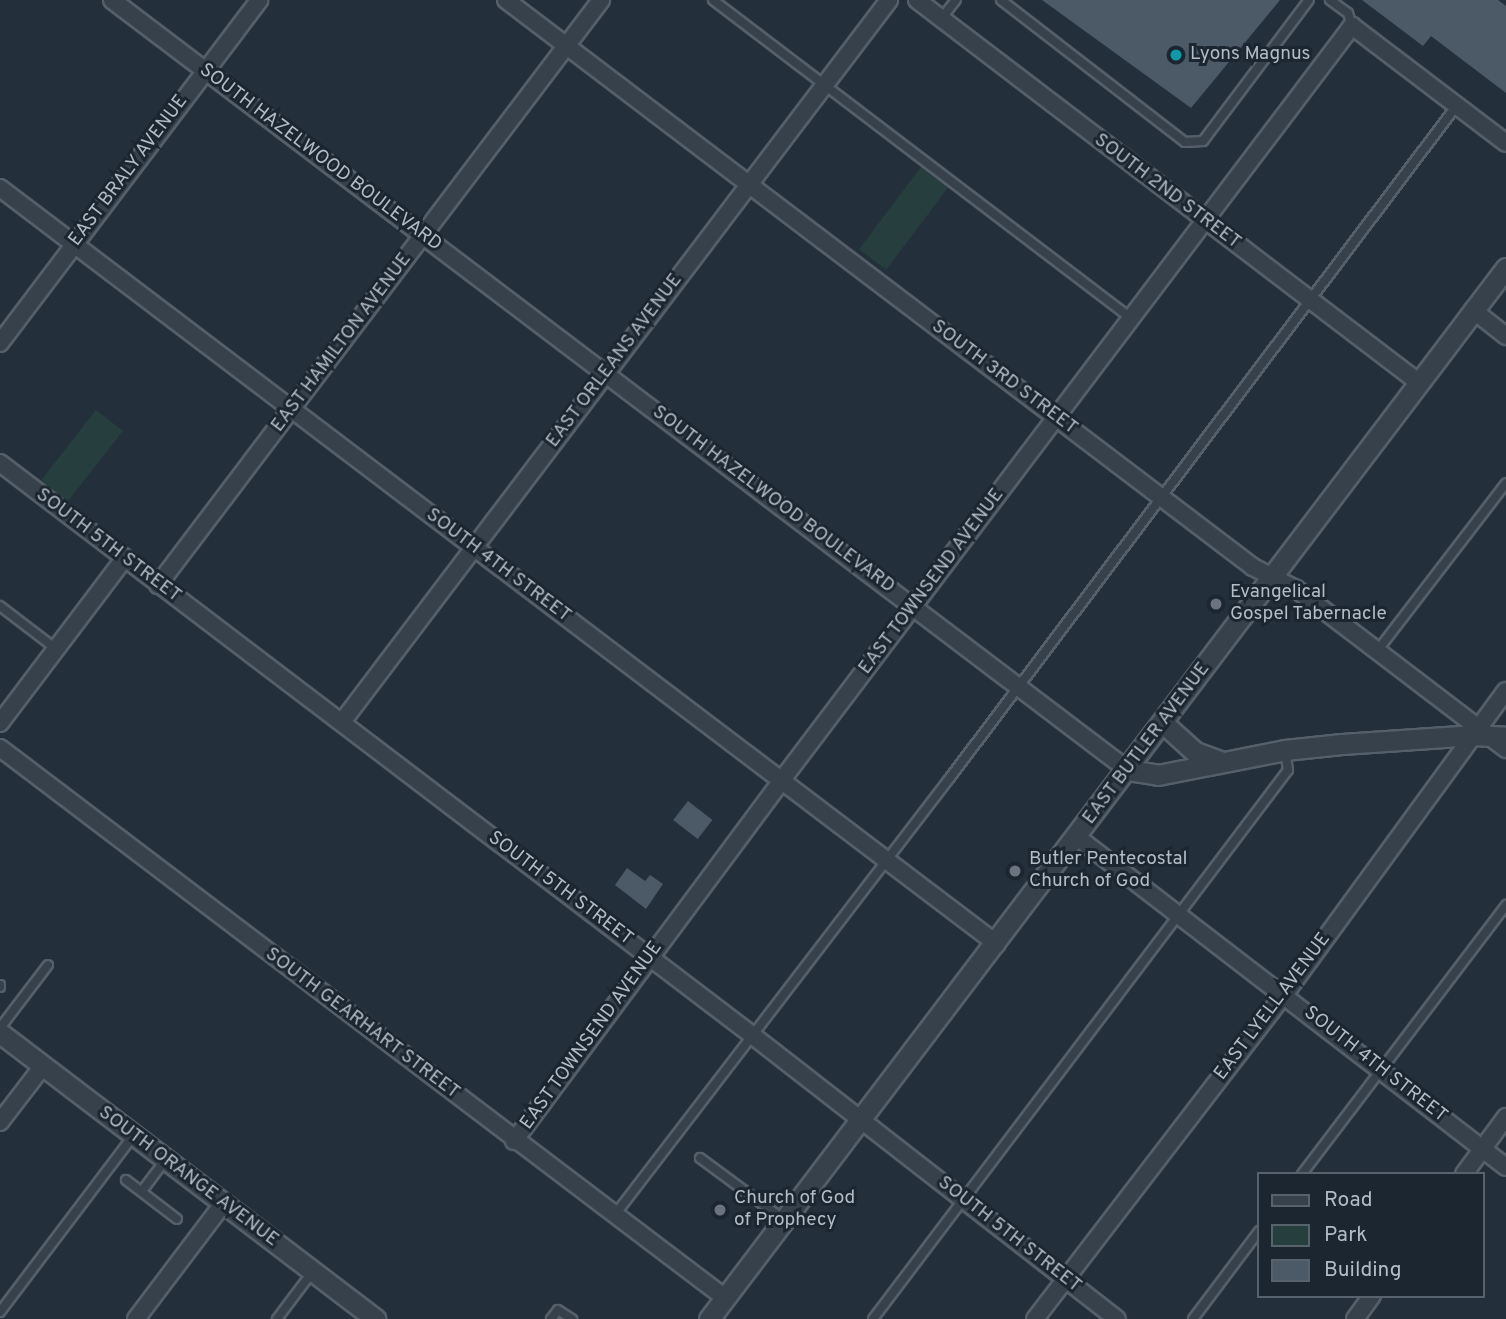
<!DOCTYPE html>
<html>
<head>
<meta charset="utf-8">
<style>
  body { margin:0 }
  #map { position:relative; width:1506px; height:1319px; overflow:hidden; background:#23303b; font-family:Overpass,sans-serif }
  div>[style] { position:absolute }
  .green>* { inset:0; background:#263e3d; transform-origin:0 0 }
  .building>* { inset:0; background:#4c5a67; transform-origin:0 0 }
  .roads { filter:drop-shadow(2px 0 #555f69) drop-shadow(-2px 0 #555f69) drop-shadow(0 2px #555f69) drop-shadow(0 -2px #555f69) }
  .service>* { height:8px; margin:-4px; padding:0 4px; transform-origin:4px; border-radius:4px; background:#37414c }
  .minor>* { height:16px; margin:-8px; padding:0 8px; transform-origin:8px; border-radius:8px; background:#37414c }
  .tertiary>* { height:19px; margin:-9.5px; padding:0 9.5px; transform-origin:9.5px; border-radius:9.5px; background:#37414c }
  .dots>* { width:19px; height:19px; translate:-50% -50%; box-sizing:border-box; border:4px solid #1c2630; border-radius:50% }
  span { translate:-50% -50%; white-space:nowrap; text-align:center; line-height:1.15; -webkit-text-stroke:6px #1c2630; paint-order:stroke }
  .poi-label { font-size:19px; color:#b2bcc7 }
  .left { translate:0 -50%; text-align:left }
  .street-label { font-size:19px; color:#b2bcc7 }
  .legend { position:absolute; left:1257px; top:1172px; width:228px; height:126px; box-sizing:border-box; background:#1c2630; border:2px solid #58626c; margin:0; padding:9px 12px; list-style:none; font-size:21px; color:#b2bcc7 }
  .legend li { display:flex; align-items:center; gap:14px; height:35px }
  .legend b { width:35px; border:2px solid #58626c }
</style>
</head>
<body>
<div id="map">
  <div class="green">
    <i style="left:921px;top:167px;width:34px;height:103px;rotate:37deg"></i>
    <i style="left:96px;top:410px;width:34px;height:89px;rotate:38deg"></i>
  </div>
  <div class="building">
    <i style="clip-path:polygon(1042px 0,1280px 0,1191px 108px)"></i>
    <i style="clip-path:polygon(1362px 0,1498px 0,1506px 6px,1506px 93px,1431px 36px,1423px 46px)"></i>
    <i style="left:688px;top:801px;width:31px;height:24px;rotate:38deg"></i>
    <i style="clip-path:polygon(627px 868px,645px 881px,650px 875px,663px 884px,646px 909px,615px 885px)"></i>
  </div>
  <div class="roads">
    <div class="service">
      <i style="left:713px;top:0;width:527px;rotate:37.28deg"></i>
      <i style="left:1001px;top:0;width:232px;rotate:37.7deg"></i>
      <i style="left:1185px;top:142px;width:18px;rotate:-3deg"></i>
      <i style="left:1203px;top:141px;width:176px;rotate:-53.1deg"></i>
      <i style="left:1330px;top:0;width:22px;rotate:36deg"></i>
      <i style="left:1348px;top:13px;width:14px;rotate:73deg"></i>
      <i style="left:941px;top:19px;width:24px;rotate:-52deg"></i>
      <i style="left:0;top:606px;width:69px;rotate:37.4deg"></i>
      <i style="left:1378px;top:650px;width:210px;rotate:-52.5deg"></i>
      <i style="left:0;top:985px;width:2px;rotate:90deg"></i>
      <i style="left:0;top:1028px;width:79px;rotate:-52.7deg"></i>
      <i style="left:700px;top:1158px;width:104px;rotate:36.4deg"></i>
      <i style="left:1302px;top:1174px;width:338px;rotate:-52.8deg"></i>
      <i style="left:126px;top:1180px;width:64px;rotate:37.4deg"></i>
      <i style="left:142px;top:1191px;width:39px;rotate:-53deg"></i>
      <i style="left:614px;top:1216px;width:551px;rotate:-52.53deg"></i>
      <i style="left:949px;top:779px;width:844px;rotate:-52.99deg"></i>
      <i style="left:0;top:1312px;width:221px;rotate:-52.9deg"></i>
      <i style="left:277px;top:1319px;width:60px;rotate:-53.1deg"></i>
      <i style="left:551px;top:1319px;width:11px;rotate:-52deg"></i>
      <i style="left:558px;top:1310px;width:17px;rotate:33deg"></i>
      <i style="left:873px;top:1319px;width:688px;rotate:-52.91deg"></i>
      <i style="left:1288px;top:770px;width:19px;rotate:-99deg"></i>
      <i style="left:1193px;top:1319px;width:110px;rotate:-53.1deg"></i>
    </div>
    <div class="minor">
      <i style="left:112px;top:0;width:1275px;rotate:37.16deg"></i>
      <i style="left:506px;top:0;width:938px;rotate:37.2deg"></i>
      <i style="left:1253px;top:567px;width:48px;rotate:27.1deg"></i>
      <i style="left:1296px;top:589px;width:264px;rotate:37.3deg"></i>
      <i style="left:917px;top:0;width:630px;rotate:37.32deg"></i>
      <i style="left:0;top:188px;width:1251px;rotate:37.17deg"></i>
      <i style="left:1473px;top:310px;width:42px;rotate:38.2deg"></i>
      <i style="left:0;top:343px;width:430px;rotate:-52.9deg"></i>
      <i style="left:0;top:463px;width:945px;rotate:37.26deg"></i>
      <i style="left:752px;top:1035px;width:462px;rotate:37.9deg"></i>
      <i style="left:158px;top:585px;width:734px;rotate:-52.86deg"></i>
      <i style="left:342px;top:722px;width:906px;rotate:-52.85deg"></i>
      <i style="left:0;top:723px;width:206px;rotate:-52.9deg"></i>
      <i style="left:0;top:748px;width:910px;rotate:37.18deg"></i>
      <i style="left:1077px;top:837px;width:541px;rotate:37.57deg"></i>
      <i style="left:0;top:1122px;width:71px;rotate:-52.5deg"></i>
      <i style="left:514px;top:1141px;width:448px;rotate:-53.4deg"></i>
      <i style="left:781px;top:781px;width:947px;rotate:-52.9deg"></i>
      <i style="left:1352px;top:26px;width:193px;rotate:37.2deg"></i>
      <i style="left:1464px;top:1174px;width:71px;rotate:-53.6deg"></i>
      <i style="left:136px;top:1319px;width:144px;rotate:-52.9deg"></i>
      <i style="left:1035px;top:1319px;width:409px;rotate:-52.5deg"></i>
      <i style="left:1284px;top:995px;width:376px;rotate:-53.9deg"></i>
      <i style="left:1355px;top:1319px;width:29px;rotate:-54deg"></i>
    </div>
    <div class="tertiary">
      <i style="left:1163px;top:723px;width:43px;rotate:42.2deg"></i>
      <i style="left:1195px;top:752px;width:27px;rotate:20deg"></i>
      <i style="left:1128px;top:770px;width:30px;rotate:9deg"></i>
      <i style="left:1158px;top:775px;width:129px;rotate:-11.1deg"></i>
      <i style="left:1285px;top:750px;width:57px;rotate:-6deg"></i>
      <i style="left:1342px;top:744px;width:131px;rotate:-3.9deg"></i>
      <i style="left:1473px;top:735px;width:33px;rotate:3deg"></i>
      <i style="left:0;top:1033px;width:472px;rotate:37.3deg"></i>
      <i style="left:709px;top:1319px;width:1319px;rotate:-52.83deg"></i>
    </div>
  </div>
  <div class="dots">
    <i style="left:1176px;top:55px;background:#0f9aa8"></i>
    <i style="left:1216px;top:604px;background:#6b7280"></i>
    <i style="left:1015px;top:871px;background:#6b7280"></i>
    <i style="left:720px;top:1210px;background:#6b7280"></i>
  </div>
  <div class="poi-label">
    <span class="left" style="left:1190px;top:55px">Lyons Magnus</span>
    <span class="left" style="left:1230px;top:604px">Evangelical<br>Gospel Tabernacle</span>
    <span class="left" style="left:1029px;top:871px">Butler Pentecostal<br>Church of God</span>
    <span class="left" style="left:734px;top:1210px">Church of God<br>of Prophecy</span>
  </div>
  <div class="street-label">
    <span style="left:320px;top:158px;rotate:37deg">SOUTH HAZELWOOD BOULEVARD</span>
    <span style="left:129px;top:171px;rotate:-53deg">EAST BRALY AVENUE</span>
    <span style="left:1167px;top:192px;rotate:37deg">SOUTH 2ND STREET</span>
    <span style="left:342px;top:343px;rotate:-53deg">EAST HAMILTON AVENUE</span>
    <span style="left:615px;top:361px;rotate:-53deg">EAST ORLEANS AVENUE</span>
    <span style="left:1004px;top:378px;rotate:37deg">SOUTH 3RD STREET</span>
    <span style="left:773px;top:500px;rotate:37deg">SOUTH HAZELWOOD BOULEVARD</span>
    <span style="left:108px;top:546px;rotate:37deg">SOUTH 5TH STREET</span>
    <span style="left:498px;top:566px;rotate:37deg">SOUTH 4TH STREET</span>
    <span style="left:932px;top:582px;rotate:-53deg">EAST TOWNSEND AVENUE</span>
    <span style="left:1147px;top:744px;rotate:-53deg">EAST BUTLER AVENUE</span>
    <span style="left:560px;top:889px;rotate:37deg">SOUTH 5TH STREET</span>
    <span style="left:1273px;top:1007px;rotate:-53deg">EAST LYELL AVENUE</span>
    <span style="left:362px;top:1024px;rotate:37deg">SOUTH GEARHART STREET</span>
    <span style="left:592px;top:1036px;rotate:-54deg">EAST TOWNSEND AVENUE</span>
    <span style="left:1375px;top:1065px;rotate:38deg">SOUTH 4TH STREET</span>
    <span style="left:188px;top:1177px;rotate:37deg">SOUTH ORANGE AVENUE</span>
    <span style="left:1009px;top:1235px;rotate:38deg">SOUTH 5TH STREET</span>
  </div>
  <ul class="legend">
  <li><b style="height:9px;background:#37414c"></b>Road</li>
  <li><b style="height:19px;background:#263e3d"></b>Park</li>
  <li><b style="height:19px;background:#4c5a67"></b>Building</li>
  </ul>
</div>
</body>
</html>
